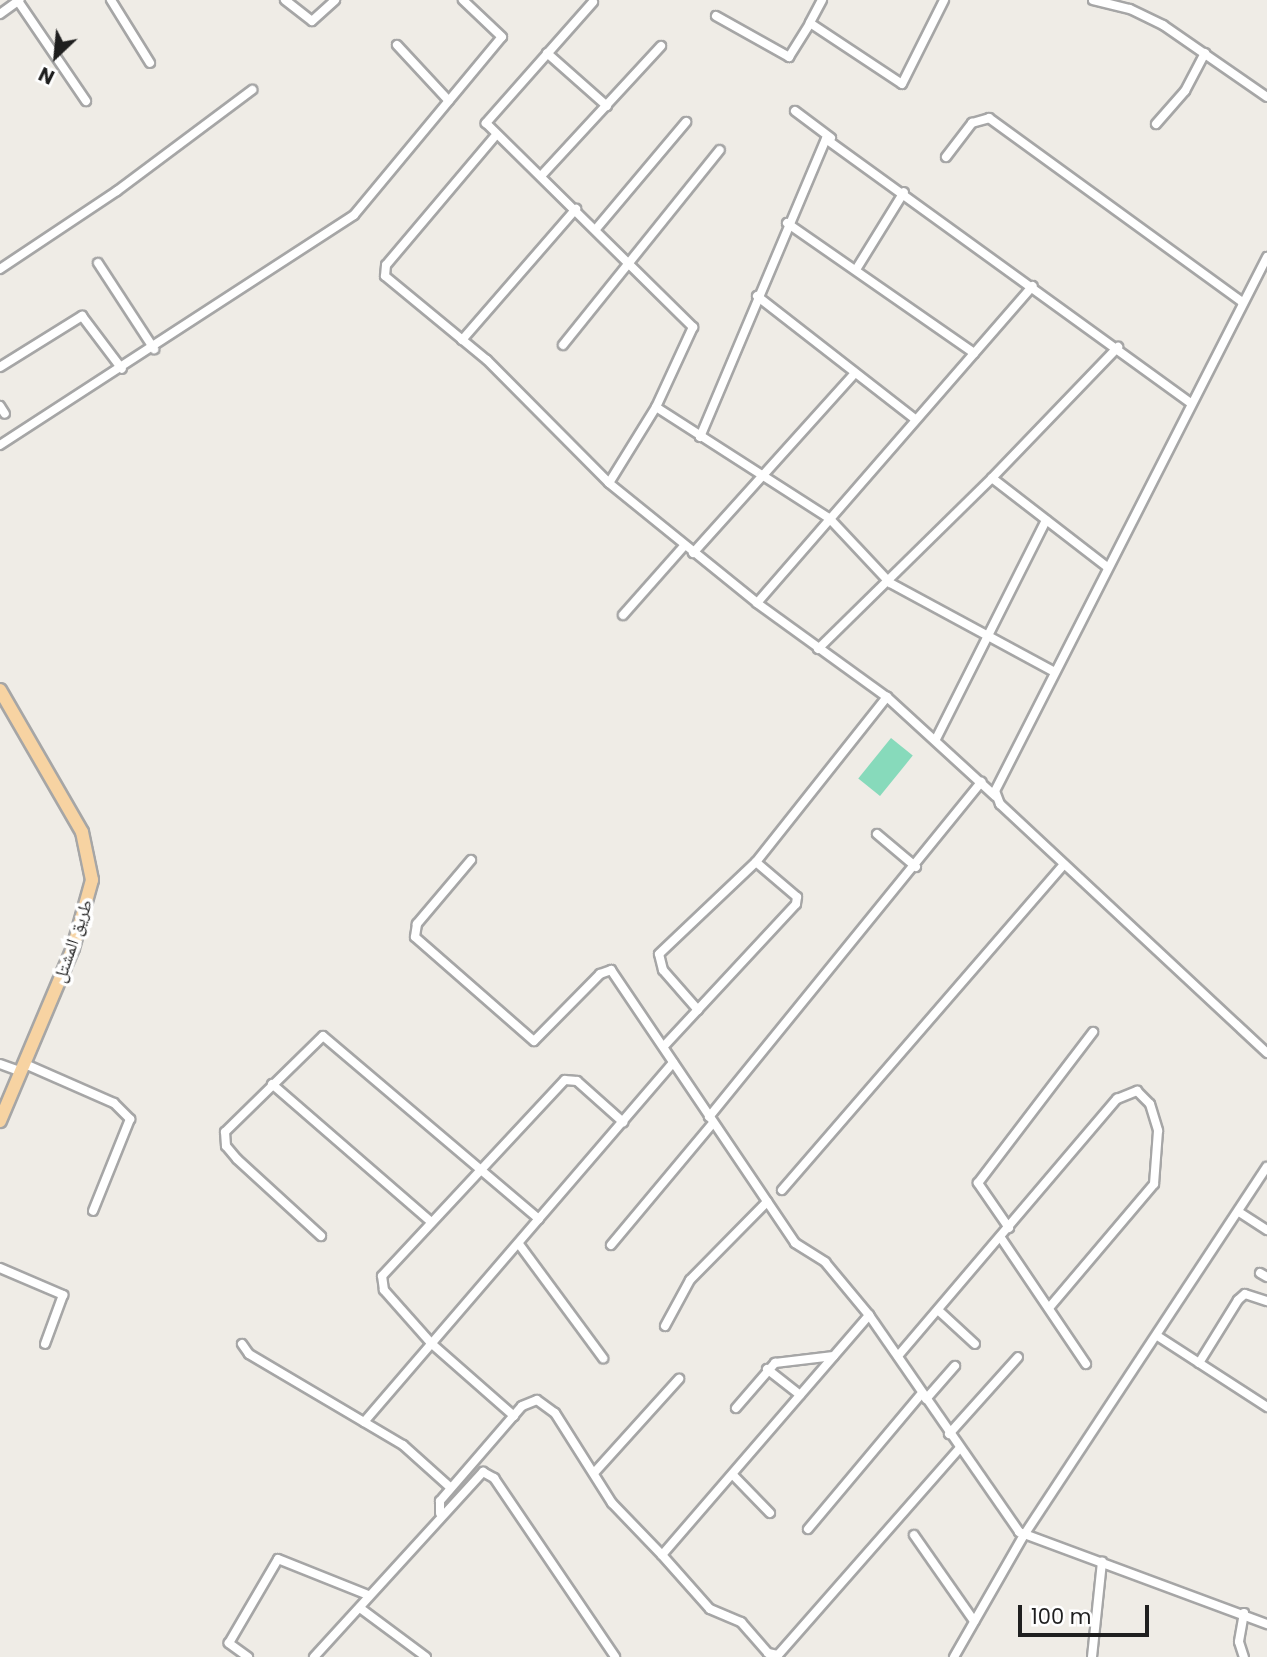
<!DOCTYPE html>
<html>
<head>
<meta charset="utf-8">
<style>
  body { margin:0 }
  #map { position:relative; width:1267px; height:1657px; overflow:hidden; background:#efece6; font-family:Poppins,"Noto Naskh Arabic",sans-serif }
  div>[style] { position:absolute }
  .pitch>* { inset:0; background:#87dabb; transform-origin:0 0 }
  .roads { filter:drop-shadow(2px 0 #a6a6a6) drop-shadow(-2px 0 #a6a6a6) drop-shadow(0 2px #a6a6a6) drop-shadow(0 -2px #a6a6a6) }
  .street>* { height:8px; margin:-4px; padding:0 4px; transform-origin:4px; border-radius:4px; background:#fff }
  .primary>* { height:12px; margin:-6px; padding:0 6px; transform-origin:6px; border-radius:6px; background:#f7d3a2 }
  span { translate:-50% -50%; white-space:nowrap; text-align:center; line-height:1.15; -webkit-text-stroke:7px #fff; paint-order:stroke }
  .street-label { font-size:18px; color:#1f1f1f }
  .north { position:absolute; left:21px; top:21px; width:70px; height:70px; -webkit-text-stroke:5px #fff; paint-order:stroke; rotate:206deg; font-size:19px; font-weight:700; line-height:28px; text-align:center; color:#1f1f1f }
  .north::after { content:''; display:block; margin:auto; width:24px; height:32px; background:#1f1f1f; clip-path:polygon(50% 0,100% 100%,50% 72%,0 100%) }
  .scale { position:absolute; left:1018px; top:1605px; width:131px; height:32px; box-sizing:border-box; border:4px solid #1f1f1f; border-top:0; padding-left:9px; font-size:21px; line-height:24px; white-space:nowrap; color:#1f1f1f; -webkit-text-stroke:5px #fff; paint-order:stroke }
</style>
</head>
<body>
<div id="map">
  <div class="pitch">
    <i style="left:891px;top:738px;width:28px;height:52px;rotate:39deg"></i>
  </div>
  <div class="roads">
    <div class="street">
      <i style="left:111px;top:0;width:74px;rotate:58.2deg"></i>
      <i style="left:285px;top:0;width:34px;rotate:38deg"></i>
      <i style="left:312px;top:21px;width:31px;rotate:-42deg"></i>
      <i style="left:822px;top:0;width:26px;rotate:118deg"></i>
      <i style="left:810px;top:23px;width:110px;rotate:33.5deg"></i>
      <i style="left:902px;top:84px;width:94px;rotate:-63.4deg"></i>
      <i style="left:1093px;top:0;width:38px;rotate:14deg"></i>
      <i style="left:1130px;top:9px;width:37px;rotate:26deg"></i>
      <i style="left:1163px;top:25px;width:126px;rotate:34.7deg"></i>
      <i style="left:18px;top:1px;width:121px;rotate:55.8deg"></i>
      <i style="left:593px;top:2px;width:162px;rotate:131.5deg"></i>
      <i style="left:486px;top:123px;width:291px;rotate:44.6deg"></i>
      <i style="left:693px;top:327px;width:88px;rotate:114.8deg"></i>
      <i style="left:656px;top:407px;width:89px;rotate:121.7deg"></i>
      <i style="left:609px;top:483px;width:191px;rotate:39deg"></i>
      <i style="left:757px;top:603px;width:160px;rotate:35.9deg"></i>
      <i style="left:887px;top:697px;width:147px;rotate:42.5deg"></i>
      <i style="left:0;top:14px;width:24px;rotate:-36deg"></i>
      <i style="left:716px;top:16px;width:84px;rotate:29.3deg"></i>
      <i style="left:789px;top:57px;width:40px;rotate:-58deg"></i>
      <i style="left:397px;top:45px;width:76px;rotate:47.1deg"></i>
      <i style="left:547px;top:53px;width:80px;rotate:41.5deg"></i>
      <i style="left:795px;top:111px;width:45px;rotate:36.9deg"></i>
      <i style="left:1156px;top:124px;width:44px;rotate:-48.7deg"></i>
      <i style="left:1185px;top:91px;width:43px;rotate:-62.2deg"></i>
      <i style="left:496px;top:135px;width:170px;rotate:130.2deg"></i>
      <i style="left:386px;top:265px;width:11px;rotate:95deg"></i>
      <i style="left:385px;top:276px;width:132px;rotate:39.5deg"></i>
      <i style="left:487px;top:360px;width:173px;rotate:45.2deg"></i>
      <i style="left:946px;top:157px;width:43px;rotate:-52.6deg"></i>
      <i style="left:972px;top:123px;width:18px;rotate:-16deg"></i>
      <i style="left:989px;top:118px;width:313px;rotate:36deg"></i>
      <i style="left:541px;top:176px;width:177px;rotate:-47.3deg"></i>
      <i style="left:787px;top:223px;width:228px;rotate:34.8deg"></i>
      <i style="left:596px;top:229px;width:140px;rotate:-49.9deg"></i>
      <i style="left:1267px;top:257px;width:599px;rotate:116.99deg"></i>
      <i style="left:995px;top:791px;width:14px;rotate:69deg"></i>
      <i style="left:1000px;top:804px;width:365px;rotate:43deg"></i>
      <i style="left:98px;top:263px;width:103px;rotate:56.9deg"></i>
      <i style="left:857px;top:268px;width:89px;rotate:-58.3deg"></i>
      <i style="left:0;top:269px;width:141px;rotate:-33.7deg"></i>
      <i style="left:117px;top:191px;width:169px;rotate:-36.8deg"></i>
      <i style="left:757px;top:296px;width:200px;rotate:37.9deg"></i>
      <i style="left:462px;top:340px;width:174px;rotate:-49deg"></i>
      <i style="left:563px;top:345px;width:250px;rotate:-51.2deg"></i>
      <i style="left:0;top:367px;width:97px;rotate:-31.9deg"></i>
      <i style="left:82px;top:316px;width:66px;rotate:53deg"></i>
      <i style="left:0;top:406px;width:9px;rotate:58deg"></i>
      <i style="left:656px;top:407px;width:206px;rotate:32.7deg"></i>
      <i style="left:829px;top:518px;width:89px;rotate:46.8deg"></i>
      <i style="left:890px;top:583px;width:185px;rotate:28.4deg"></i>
      <i style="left:700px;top:437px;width:324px;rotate:-67.1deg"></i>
      <i style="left:826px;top:139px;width:448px;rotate:35.9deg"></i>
      <i style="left:0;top:445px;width:422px;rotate:-33deg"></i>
      <i style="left:354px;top:215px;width:231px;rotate:-50.3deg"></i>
      <i style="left:502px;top:37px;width:54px;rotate:-136.5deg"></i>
      <i style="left:992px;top:478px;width:182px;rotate:-46.1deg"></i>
      <i style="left:693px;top:553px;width:242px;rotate:-48deg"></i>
      <i style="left:757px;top:603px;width:420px;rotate:-49deg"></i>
      <i style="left:623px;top:615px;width:92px;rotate:-48.5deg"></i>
      <i style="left:818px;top:649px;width:244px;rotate:-44.5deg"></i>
      <i style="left:992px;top:478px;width:145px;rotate:37.7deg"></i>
      <i style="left:936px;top:739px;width:245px;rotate:-63.3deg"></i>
      <i style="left:877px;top:834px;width:51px;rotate:40.2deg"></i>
      <i style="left:471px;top:860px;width:84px;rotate:130.2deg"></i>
      <i style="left:417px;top:924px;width:13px;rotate:99deg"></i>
      <i style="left:415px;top:937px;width:158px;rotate:41.2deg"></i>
      <i style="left:534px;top:1041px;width:94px;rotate:-45.4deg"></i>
      <i style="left:600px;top:974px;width:12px;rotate:-20deg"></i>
      <i style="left:611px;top:970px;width:329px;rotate:56deg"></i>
      <i style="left:795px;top:1243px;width:36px;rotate:32deg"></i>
      <i style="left:825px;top:1262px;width:69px;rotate:50.3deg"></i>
      <i style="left:869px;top:1315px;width:264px;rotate:55.3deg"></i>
      <i style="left:1019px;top:1532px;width:265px;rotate:20.4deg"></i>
      <i style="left:698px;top:1010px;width:53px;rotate:-131.2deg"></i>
      <i style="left:663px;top:970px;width:16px;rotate:-104deg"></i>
      <i style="left:659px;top:954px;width:134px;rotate:-43.5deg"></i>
      <i style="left:756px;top:862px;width:211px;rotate:-51.6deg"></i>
      <i style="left:665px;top:1045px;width:192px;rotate:-47.1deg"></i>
      <i style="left:796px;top:904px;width:7px;rotate:-82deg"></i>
      <i style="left:797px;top:897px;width:54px;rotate:-139.5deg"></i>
      <i style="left:0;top:1064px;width:23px;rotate:20deg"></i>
      <i style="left:25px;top:1064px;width:97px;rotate:23.7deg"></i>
      <i style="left:114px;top:1103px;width:23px;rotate:45deg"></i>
      <i style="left:130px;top:1119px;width:99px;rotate:111.9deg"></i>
      <i style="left:272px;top:1084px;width:208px;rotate:40.9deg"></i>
      <i style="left:709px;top:1117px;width:432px;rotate:-50.9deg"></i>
      <i style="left:782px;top:1190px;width:430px;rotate:-49.1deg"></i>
      <i style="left:1239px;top:1212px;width:33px;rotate:33deg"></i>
      <i style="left:1009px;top:1228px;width:55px;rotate:-124.6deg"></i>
      <i style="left:978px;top:1183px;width:190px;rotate:-52.7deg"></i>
      <i style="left:321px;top:1236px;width:114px;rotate:-137.5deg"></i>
      <i style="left:237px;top:1159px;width:17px;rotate:-130deg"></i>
      <i style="left:226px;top:1146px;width:14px;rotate:-94deg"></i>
      <i style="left:225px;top:1132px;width:137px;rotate:-44.4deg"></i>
      <i style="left:323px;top:1036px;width:283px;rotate:40.3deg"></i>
      <i style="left:1001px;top:1238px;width:152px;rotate:56deg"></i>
      <i style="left:519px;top:1244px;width:142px;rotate:53.6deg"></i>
      <i style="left:611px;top:1245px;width:159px;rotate:-50.1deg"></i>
      <i style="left:0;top:1268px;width:69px;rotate:23.2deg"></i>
      <i style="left:63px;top:1295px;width:52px;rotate:110.2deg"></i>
      <i style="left:1260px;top:1273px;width:8px;rotate:30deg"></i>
      <i style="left:938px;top:1310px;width:50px;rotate:42.6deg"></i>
      <i style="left:665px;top:1326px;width:52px;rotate:-61.5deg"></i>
      <i style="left:690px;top:1280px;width:110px;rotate:-45.4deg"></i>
      <i style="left:1159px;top:1337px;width:129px;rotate:32.9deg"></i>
      <i style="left:242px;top:1344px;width:12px;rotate:55deg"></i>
      <i style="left:249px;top:1354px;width:179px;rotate:30.6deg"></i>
      <i style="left:403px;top:1445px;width:64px;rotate:41.9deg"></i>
      <i style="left:898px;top:1356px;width:338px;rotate:-49.6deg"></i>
      <i style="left:1117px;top:1099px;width:22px;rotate:-22deg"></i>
      <i style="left:1137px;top:1091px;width:18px;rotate:45deg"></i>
      <i style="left:1150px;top:1104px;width:28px;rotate:73deg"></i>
      <i style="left:1158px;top:1131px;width:53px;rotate:94.3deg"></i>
      <i style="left:1154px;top:1184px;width:162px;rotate:130.3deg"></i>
      <i style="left:1199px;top:1363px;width:74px;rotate:-58.2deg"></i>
      <i style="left:1238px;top:1300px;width:9px;rotate:-41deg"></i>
      <i style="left:1245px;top:1294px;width:23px;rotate:18deg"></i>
      <i style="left:767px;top:1369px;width:42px;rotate:38.2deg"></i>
      <i style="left:926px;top:1399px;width:44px;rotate:-48.7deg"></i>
      <i style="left:736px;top:1408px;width:60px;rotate:-49.1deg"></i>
      <i style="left:775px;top:1363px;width:59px;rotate:-6.8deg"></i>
      <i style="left:514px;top:1416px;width:111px;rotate:-138.7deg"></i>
      <i style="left:431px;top:1343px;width:71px;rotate:-131.6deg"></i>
      <i style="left:384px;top:1290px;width:14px;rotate:-98deg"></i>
      <i style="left:382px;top:1276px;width:268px;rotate:-47deg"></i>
      <i style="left:565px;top:1080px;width:12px;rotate:5deg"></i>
      <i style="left:577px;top:1081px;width:62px;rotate:41.7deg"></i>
      <i style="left:364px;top:1422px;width:474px;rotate:-49.3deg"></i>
      <i style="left:949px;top:1434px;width:103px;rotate:-48.1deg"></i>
      <i style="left:594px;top:1473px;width:127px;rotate:-47.9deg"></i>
      <i style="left:733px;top:1475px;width:53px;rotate:45.8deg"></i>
      <i style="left:440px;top:1513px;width:12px;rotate:-90deg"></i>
      <i style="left:440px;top:1501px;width:125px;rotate:-49.2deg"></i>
      <i style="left:522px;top:1406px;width:16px;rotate:-22deg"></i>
      <i style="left:537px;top:1400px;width:22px;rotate:36deg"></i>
      <i style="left:555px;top:1413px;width:107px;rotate:57.7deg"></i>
      <i style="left:612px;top:1503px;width:72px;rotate:46.1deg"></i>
      <i style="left:662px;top:1555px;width:317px;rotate:-49.2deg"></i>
      <i style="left:808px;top:1529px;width:177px;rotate:-50deg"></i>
      <i style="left:914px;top:1535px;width:105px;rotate:55.1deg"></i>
      <i style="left:662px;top:1555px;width:72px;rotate:48.4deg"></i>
      <i style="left:710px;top:1609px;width:34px;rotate:23deg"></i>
      <i style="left:741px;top:1622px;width:41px;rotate:48.9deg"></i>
      <i style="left:768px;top:1653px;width:10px;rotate:11deg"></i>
      <i style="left:778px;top:1655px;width:276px;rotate:-48.7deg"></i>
      <i style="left:360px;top:1608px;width:82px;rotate:36.6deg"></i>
      <i style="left:1244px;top:1613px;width:29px;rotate:100deg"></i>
      <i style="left:1239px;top:1642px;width:16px;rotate:72deg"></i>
      <i style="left:248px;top:1657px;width:24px;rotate:-144deg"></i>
      <i style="left:229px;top:1643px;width:97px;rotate:-59.7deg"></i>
      <i style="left:278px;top:1559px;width:97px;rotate:21.8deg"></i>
      <i style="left:314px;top:1657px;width:251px;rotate:-47.6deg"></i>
      <i style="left:483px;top:1472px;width:13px;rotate:29deg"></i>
      <i style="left:494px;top:1478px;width:216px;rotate:55.9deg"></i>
      <i style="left:954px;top:1657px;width:141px;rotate:-60.2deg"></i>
      <i style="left:1024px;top:1535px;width:441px;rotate:-56.6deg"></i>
      <i style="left:1092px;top:1657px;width:96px;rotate:-84deg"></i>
    </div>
    <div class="primary">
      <i style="left:0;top:690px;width:164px;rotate:60deg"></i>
      <i style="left:82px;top:832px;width:49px;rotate:78.2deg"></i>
      <i style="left:92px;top:880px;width:71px;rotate:105.6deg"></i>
      <i style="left:73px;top:948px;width:188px;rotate:112.9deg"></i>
    </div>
  </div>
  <div class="street-label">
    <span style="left:73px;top:941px;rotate:-71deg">طريق المشتل</span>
  </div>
  <div class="north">N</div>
  <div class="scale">100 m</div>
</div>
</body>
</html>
